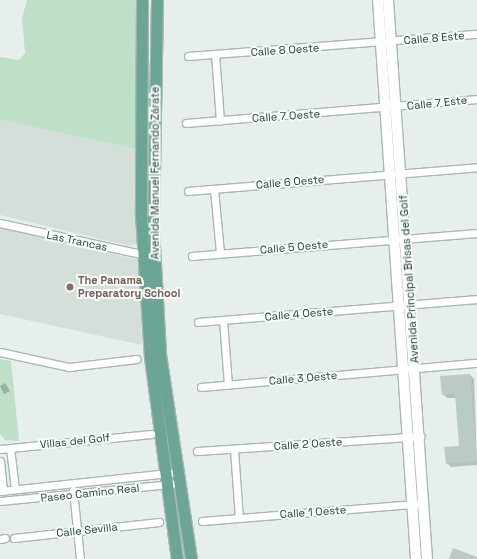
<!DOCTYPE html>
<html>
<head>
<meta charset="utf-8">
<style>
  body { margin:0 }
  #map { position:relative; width:477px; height:559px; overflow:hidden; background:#e6efeb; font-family:"Space Grotesk",sans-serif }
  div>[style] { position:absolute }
  .built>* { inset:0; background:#d4dfda }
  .green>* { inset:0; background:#bfe0c8 }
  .shadow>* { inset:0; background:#0003 }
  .building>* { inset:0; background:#bbcac4 }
  .roads { filter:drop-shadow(1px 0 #a8b8b2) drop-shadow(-1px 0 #a8b8b2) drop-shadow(0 1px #a8b8b2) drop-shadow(0 -1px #a8b8b2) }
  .street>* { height:7px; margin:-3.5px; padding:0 3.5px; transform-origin:3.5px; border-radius:3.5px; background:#fff }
  .secondary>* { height:10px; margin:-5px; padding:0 5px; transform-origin:5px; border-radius:5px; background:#fff }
  .primary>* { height:11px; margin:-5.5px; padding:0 5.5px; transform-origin:5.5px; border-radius:5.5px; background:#6aa596 }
  .dots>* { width:11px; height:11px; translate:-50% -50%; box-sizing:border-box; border:2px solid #f7fbf9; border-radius:50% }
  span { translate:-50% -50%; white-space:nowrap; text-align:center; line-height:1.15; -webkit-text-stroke:4px #f7fbf9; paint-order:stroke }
  .street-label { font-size:11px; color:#24423a }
  .education-label { font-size:11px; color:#785e54; font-weight:700 }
  .left { translate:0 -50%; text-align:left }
</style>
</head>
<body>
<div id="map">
  <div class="built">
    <i style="clip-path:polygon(0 120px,136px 149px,138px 243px,130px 246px,0 215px)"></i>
    <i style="clip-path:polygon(0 228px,139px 260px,142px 345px,0 314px)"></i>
  </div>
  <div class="green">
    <i style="clip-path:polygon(27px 0,142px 0,136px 149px,0 120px,0 57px,19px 60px,25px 53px,22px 18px)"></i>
    <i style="clip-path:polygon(0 359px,11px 361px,19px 441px,5px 440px,0 434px)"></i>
  </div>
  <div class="shadow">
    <i style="clip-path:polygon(470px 375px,474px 379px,477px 465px,451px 467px,447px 463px,460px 447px,456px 398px,447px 398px,443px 394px)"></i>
    <i style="clip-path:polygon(5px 383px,10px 391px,4px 394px,0 386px)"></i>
  </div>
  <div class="building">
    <i style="clip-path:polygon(470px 374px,477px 461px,446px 464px,444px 447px,459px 446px,455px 394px,442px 395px,440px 376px)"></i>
    <i style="clip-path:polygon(453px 548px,477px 557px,477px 559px,449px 559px)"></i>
  </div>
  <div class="roads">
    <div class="street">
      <i style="left:215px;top:54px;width:67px;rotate:85.7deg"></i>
      <i style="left:188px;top:56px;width:290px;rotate:-4.4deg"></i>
      <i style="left:186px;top:123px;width:292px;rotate:-4.7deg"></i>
      <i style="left:214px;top:189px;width:64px;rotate:84.6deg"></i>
      <i style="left:188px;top:191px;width:290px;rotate:-4.7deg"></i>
      <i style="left:0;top:223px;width:149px;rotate:12.4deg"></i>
      <i style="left:192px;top:256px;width:286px;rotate:-4.6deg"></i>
      <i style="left:223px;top:320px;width:65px;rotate:85.6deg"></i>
      <i style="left:198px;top:322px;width:280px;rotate:-4.7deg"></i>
      <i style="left:0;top:352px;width:71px;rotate:12.3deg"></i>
      <i style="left:69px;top:367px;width:68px;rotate:-6.7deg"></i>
      <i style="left:201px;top:387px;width:277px;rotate:-5deg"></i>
      <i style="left:10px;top:448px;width:41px;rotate:83deg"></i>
      <i style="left:0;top:449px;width:152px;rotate:-5.7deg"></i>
      <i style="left:234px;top:449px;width:69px;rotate:85.9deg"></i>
      <i style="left:197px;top:451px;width:224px;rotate:-3.8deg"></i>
      <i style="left:0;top:461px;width:30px;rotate:84deg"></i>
      <i style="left:73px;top:490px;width:69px;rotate:84.2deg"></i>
      <i style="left:0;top:491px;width:179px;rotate:-6.1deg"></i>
      <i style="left:0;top:501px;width:180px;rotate:-5.7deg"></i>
      <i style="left:202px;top:521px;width:223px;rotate:-4.6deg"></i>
      <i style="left:14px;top:538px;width:146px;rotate:-6.3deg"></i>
      <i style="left:0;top:539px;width:5px;rotate:-11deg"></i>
    </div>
    <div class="secondary">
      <i style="left:378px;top:0;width:560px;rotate:86.11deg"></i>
      <i style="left:388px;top:0;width:560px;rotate:86.01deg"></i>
    </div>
    <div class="primary">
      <i style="left:142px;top:0;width:214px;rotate:90.3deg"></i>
      <i style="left:141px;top:214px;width:143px;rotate:86.4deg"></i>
      <i style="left:150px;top:357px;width:204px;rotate:82.4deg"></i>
      <i style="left:157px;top:0;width:228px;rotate:91deg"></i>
      <i style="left:153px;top:228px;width:126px;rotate:86.8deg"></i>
      <i style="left:160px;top:354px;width:207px;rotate:81.4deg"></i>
    </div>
  </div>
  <div class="dots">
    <i style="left:70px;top:287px;background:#8d6e63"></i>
  </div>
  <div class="street-label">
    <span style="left:434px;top:38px;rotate:-5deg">Calle 8 Este</span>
    <span style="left:285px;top:50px;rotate:-4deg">Calle 8 Oeste</span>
    <span style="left:437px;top:103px;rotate:-6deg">Calle 7 Este</span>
    <span style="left:286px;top:116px;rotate:-4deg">Calle 7 Oeste</span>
    <span style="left:155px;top:173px;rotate:-90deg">Avenida Manuel Fernando Zárate</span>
    <span style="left:290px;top:182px;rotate:-5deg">Calle 6 Oeste</span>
    <span style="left:77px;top:241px;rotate:12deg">Las Trancas</span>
    <span style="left:294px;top:247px;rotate:-5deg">Calle 5 Oeste</span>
    <span style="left:409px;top:279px;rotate:-94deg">Avenida Principal Brisas del Golf</span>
    <span style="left:299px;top:314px;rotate:-5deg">Calle 4 Oeste</span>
    <span style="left:303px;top:378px;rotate:-5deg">Calle 3 Oeste</span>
    <span style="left:75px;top:441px;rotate:-6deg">Villas del Golf</span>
    <span style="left:308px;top:444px;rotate:-4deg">Calle 2 Oeste</span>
    <span style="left:90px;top:493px;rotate:-6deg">Paseo Camino Real</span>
    <span style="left:313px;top:512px;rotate:-4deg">Calle 1 Oeste</span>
    <span style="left:87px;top:530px;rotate:-6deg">Calle Sevilla</span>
  </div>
  <div class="education-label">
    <span class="left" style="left:78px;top:287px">The Panama<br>Preparatory School</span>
  </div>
</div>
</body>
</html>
